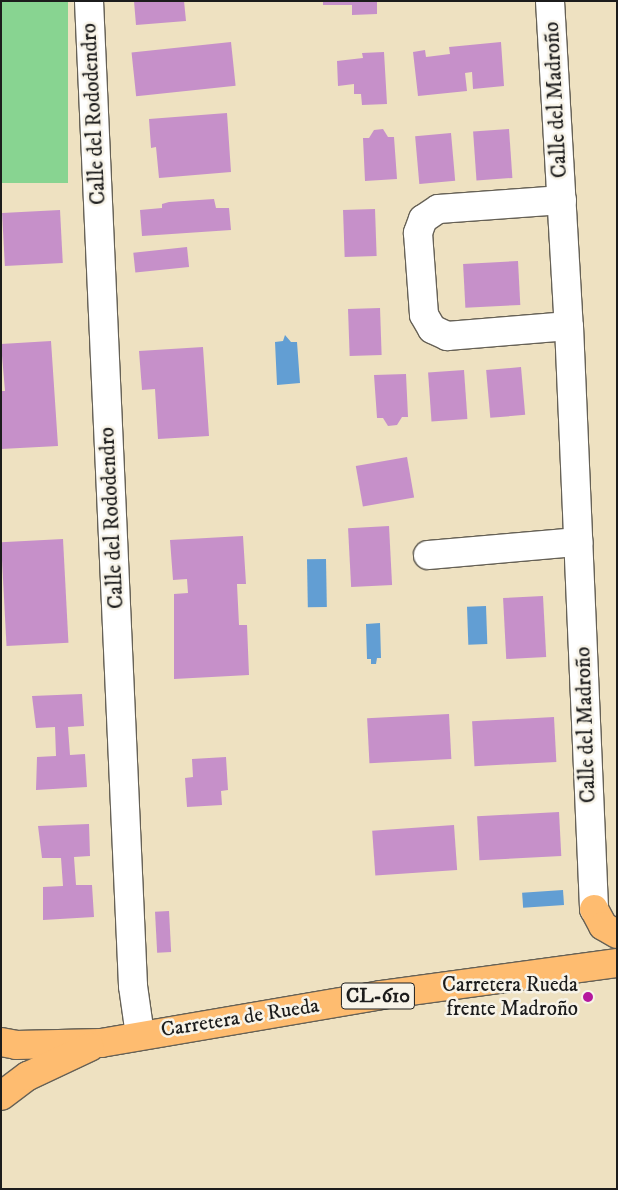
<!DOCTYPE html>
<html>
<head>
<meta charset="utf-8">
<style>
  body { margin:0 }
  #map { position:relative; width:618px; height:1190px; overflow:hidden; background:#eee1c1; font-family:"IM FELL DW Pica",serif }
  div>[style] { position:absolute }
  .green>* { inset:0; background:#88d491; transform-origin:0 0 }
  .water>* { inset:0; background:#629ed3; transform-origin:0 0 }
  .building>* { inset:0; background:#c690c9; transform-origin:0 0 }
  .roads { filter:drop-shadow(1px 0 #666156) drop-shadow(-1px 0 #666156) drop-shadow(0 1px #666156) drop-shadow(0 -1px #666156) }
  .street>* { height:28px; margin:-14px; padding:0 14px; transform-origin:14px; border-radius:14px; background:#fff }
  .primary>* { height:28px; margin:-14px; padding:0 14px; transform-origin:14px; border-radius:14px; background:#febc70 }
  .dots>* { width:14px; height:14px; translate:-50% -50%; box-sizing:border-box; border:2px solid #f7f3e8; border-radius:50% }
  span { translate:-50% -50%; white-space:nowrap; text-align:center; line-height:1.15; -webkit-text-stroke:5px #f7f3e8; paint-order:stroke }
  .shield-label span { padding:1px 4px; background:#f7f3e8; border:1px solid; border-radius:4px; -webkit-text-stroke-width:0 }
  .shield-label { font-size:20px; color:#1c1c1c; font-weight:700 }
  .street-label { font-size:21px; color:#1c1c1c }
  .poi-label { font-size:21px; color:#1c1c1c }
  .right { translate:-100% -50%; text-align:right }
  .frame { position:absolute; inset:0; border:2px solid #1c1c1c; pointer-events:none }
</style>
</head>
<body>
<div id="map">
  <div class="green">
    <i style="left:1px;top:1px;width:67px;height:182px"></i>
  </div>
  <div class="water">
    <i style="clip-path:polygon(285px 335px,291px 342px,297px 342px,300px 383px,277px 385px,275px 342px,283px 341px)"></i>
    <i style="left:326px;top:559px;width:48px;height:19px;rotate:89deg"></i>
    <i style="left:486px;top:606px;width:38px;height:19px;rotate:88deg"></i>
    <i style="clip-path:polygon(380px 623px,381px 658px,377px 658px,376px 664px,371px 664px,371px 659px,367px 659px,366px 624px)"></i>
    <i style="left:563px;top:890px;width:15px;height:41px;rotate:86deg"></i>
  </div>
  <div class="building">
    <i style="clip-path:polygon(134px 1px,184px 1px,186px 21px,136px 25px)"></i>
    <i style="clip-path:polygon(323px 1px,377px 1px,377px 14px,352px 15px,352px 5px,323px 5px)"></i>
    <i style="left:231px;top:42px;width:44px;height:100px;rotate:84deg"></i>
    <i style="clip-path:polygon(501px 42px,504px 86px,473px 89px,472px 72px,465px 73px,467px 91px,418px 96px,413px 52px,425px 50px,426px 57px,450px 54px,449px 47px)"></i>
    <i style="clip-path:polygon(384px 52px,387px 104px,362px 105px,361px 94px,354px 94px,354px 84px,338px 86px,337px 61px,363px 58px,362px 53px)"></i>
    <i style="clip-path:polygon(227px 113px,231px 172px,159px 178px,156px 147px,151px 148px,149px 119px)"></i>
    <i style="clip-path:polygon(383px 129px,388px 137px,394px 137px,397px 179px,365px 181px,363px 138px,369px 138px,374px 130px)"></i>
    <i style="left:509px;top:129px;width:49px;height:36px;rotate:86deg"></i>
    <i style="left:451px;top:133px;width:48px;height:36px;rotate:85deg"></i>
    <i style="clip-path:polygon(214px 199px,216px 208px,229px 208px,231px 230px,142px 236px,140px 210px,162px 208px,162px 204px,169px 202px)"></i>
    <i style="left:375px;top:209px;width:47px;height:32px;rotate:88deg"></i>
    <i style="left:60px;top:210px;width:53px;height:58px;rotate:87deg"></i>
    <i style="left:187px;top:247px;width:20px;height:54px;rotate:84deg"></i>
    <i style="left:518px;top:261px;width:44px;height:55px;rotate:87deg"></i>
    <i style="left:380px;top:308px;width:47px;height:32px;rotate:88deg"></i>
    <i style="clip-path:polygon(51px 341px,58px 446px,1px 449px,1px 391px,5px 391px,1px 344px)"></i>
    <i style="clip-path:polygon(203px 347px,209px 436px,158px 439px,155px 389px,142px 390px,139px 351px)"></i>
    <i style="left:521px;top:367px;width:48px;height:35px;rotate:85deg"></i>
    <i style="left:464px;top:370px;width:49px;height:36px;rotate:86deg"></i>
    <i style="clip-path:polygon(406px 374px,408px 417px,402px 417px,397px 425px,388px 426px,383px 418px,377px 418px,374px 375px)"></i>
    <i style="left:407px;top:457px;width:41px;height:52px;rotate:80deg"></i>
    <i style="left:389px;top:526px;width:59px;height:41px;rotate:87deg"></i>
    <i style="clip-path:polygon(243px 536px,246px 584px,237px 584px,239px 625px,247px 625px,249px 675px,174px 679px,174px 594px,188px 593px,187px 579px,173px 580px,170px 540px)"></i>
    <i style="left:63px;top:539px;width:104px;height:62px;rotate:87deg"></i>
    <i style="left:543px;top:596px;width:61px;height:40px;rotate:87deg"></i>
    <i style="clip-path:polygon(82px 694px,84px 726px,68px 727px,70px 755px,85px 754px,87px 787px,36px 790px,37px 757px,56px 756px,55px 727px,36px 728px,32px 696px)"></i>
    <i style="left:449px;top:714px;width:45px;height:82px;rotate:87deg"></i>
    <i style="left:554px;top:717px;width:45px;height:82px;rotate:87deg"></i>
    <i style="clip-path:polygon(226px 757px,228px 790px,221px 791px,222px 805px,187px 807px,185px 778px,193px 777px,192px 759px)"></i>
    <i style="left:559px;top:812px;width:44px;height:82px;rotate:87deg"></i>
    <i style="clip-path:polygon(89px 824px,90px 856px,74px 857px,76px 885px,92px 885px,94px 917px,43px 920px,43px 887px,63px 886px,61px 858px,42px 858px,38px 826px)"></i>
    <i style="left:454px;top:825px;width:45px;height:82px;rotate:86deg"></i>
    <i style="left:169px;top:911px;width:41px;height:14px;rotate:87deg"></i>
  </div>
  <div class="roads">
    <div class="street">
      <i style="left:89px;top:1px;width:986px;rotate:87.44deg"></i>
      <i style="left:133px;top:986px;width:49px;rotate:81.9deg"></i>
      <i style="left:550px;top:1px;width:326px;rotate:86.7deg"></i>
      <i style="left:569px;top:326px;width:584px;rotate:87.54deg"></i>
      <i style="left:562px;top:200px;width:124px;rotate:175.8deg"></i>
      <i style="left:438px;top:209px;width:18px;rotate:146deg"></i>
      <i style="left:423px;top:219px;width:15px;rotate:110deg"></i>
      <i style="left:418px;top:233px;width:82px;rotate:85.8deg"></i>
      <i style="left:424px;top:315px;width:16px;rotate:60deg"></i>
      <i style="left:432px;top:329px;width:17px;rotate:25deg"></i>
      <i style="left:447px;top:336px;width:122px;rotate:-4.7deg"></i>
      <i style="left:428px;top:555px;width:151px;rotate:-5deg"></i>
    </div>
    <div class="primary">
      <i style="left:594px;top:909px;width:19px;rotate:62deg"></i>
      <i style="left:603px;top:926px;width:16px;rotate:30deg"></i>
      <i style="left:1px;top:1042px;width:15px;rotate:11deg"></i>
      <i style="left:16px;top:1045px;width:85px;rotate:-1.3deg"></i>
      <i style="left:101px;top:1043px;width:284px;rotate:-9.7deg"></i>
      <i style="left:381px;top:995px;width:238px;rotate:-7.7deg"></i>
      <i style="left:1px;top:1096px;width:34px;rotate:-37deg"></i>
      <i style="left:28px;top:1076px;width:68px;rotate:-25.1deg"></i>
    </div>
  </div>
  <div class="dots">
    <i style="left:588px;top:997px;background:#b5179e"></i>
  </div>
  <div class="shield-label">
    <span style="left:378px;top:996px">CL-610</span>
  </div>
  <div class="street-label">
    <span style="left:556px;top:100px;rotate:-93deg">Calle del Madroño</span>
    <span style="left:94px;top:114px;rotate:-93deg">Calle del Rododendro</span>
    <span style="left:112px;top:518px;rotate:-93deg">Calle del Rododendro</span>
    <span style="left:586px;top:725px;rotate:-92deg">Calle del Madroño</span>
    <span style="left:240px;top:1018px;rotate:-9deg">Carretera de Rueda</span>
  </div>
  <div class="poi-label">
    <span class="right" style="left:578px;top:997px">Carretera Rueda<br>frente Madroño</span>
  </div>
  <div class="frame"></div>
</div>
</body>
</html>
